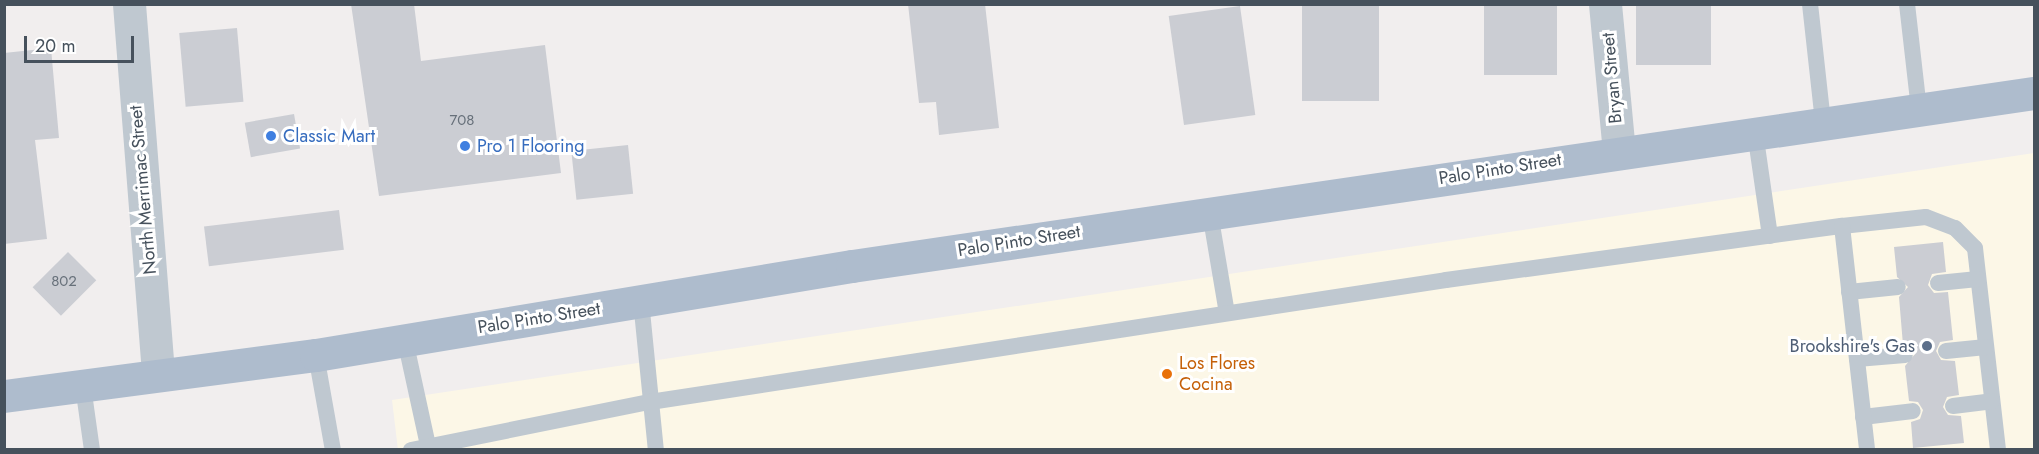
<!DOCTYPE html>
<html>
<head>
<meta charset="utf-8">
<style>
  body { margin:0 }
  #map { position:relative; width:2039px; height:454px; overflow:hidden; background:#f1eeee; font-family:Jost,sans-serif }
  div>[style] { position:absolute }
  .commercial>* { inset:0; background:#fcf7e7 }
  .building>* { inset:0; background:#cbcdd3; transform-origin:0 0 }
  .lane>* { height:16px; margin:-8px; padding:0 8px; transform-origin:8px; border-radius:8px; background:#bfc8d0 }
  .street>* { height:33px; margin:-16.5px; padding:0 16.5px; transform-origin:16.5px; border-radius:16.5px; background:#bfc8d0 }
  .primary>* { height:33px; margin:-16.5px; padding:0 16.5px; transform-origin:16.5px; border-radius:16.5px; background:#aebccd }
  .dots>* { width:16px; height:16px; translate:-50% -50%; box-sizing:border-box; border:3px solid #fff; border-radius:50% }
  span { translate:-50% -50%; white-space:nowrap; text-align:center; line-height:1.15; -webkit-text-stroke:6px #fff; paint-order:stroke }
  .number-label { font-size:15px; color:#67707a }
  .number-label span { -webkit-text-stroke-width:0 }
  .street-label { font-size:18px; color:#46515c }
  .shop-label { font-size:18px; color:#366cbe }
  .left { translate:0 -50%; text-align:left }
  .service-label { font-size:18px; color:#4e5e75 }
  .right { translate:-100% -50%; text-align:right }
  .food-label { font-size:18px; color:#c56008 }
  .frame { position:absolute; inset:0; border:6px solid #46515c; pointer-events:none }
  .scale { position:absolute; left:24px; top:36px; width:110px; height:27px; box-sizing:border-box; border:3px solid #46515c; border-top:0; padding-left:8px; font-size:18px; line-height:21px; white-space:nowrap; color:#46515c; -webkit-text-stroke:4px #fff; paint-order:stroke }
</style>
</head>
<body>
<div id="map">
  <div class="commercial">
    <i style="clip-path:polygon(2034px 153px,2034px 449px,398px 450px,392px 400px)"></i>
  </div>
  <div class="building">
    <i style="clip-path:polygon(351px 4px,414px 4px,421px 61px,545px 45px,561px 173px,379px 196px)"></i>
    <i style="clip-path:polygon(908px 4px,985px 4px,999px 128px,939px 135px,936px 102px,919px 103px)"></i>
    <i style="left:1302px;top:4px;width:77px;height:97px"></i>
    <i style="left:1484px;top:4px;width:73px;height:71px"></i>
    <i style="left:1636px;top:4px;width:75px;height:61px"></i>
    <i style="left:1240px;top:6px;width:110px;height:72px;rotate:82deg"></i>
    <i style="left:237px;top:28px;width:74px;height:58px;rotate:85deg"></i>
    <i style="clip-path:polygon(51px 48px,59px 138px,35px 140px,47px 239px,4px 244px,4px 53px)"></i>
    <i style="left:294px;top:114px;width:35px;height:50px;rotate:80deg"></i>
    <i style="left:628px;top:145px;width:49px;height:57px;rotate:84deg"></i>
    <i style="left:339px;top:210px;width:40px;height:136px;rotate:83deg"></i>
    <i style="clip-path:polygon(1943px 242px,1946px 272px,1932px 274px,1928px 285px,1934px 293px,1948px 292px,1953px 340px,1940px 342px,1936px 351px,1941px 360px,1955px 361px,1959px 395px,1947px 397px,1943px 407px,1948px 415px,1961px 416px,1964px 443px,1913px 448px,1911px 422px,1920px 419px,1923px 410px,1918px 402px,1909px 401px,1905px 366px,1915px 354px,1903px 345px,1899px 297px,1908px 287px,1897px 277px,1894px 247px)"></i>
    <i style="left:68px;top:252px;width:40px;height:50px;rotate:45deg"></i>
  </div>
  <div class="lane">
    <i style="left:1810px;top:4px;width:119px;rotate:83.7deg"></i>
    <i style="left:1907px;top:4px;width:106px;rotate:83.5deg"></i>
    <i style="left:1755px;top:132px;width:105px;rotate:81.8deg"></i>
    <i style="left:1210px;top:213px;width:101px;rotate:80.4deg"></i>
    <i style="left:1842px;top:226px;width:84px;rotate:-6.1deg"></i>
    <i style="left:1926px;top:217px;width:31px;rotate:21deg"></i>
    <i style="left:1955px;top:228px;width:28px;rotate:45deg"></i>
    <i style="left:1975px;top:248px;width:203px;rotate:83.5deg"></i>
    <i style="left:1938px;top:283px;width:40px;rotate:-5.7deg"></i>
    <i style="left:1849px;top:292px;width:49px;rotate:-5.8deg"></i>
    <i style="left:641px;top:301px;width:150px;rotate:84.3deg"></i>
    <i style="left:405px;top:340px;width:113px;rotate:77.7deg"></i>
    <i style="left:1946px;top:351px;width:40px;rotate:-5.7deg"></i>
    <i style="left:316px;top:355px;width:97px;rotate:79.9deg"></i>
    <i style="left:1857px;top:359px;width:48px;rotate:-4.8deg"></i>
    <i style="left:83px;top:386px;width:65px;rotate:82deg"></i>
    <i style="left:1953px;top:406px;width:39px;rotate:-7deg"></i>
    <i style="left:1863px;top:417px;width:50px;rotate:-6.8deg"></i>
    <i style="left:411px;top:450px;width:244px;rotate:-11.4deg"></i>
    <i style="left:650px;top:402px;width:805px;rotate:-8.71deg"></i>
    <i style="left:1446px;top:280px;width:400px;rotate:-7.8deg"></i>
    <i style="left:1842px;top:226px;width:225px;rotate:83.6deg"></i>
  </div>
  <div class="street">
    <i style="left:129px;top:4px;width:372px;rotate:85.5deg"></i>
    <i style="left:1605px;top:4px;width:148px;rotate:84.6deg"></i>
  </div>
  <div class="primary">
    <i style="left:4px;top:396px;width:315px;rotate:-7.5deg"></i>
    <i style="left:316px;top:355px;width:543px;rotate:-9.43deg"></i>
    <i style="left:852px;top:266px;width:1195px;rotate:-8.33deg"></i>
  </div>
  <div class="dots">
    <i style="left:271px;top:136px;background:#3f7fe0"></i>
    <i style="left:465px;top:146px;background:#3f7fe0"></i>
    <i style="left:1927px;top:346px;background:#5c6f8a"></i>
    <i style="left:1167px;top:374px;background:#e8710a"></i>
  </div>
  <div class="number-label">
    <span style="left:462px;top:121px">708</span>
    <span style="left:64px;top:282px">802</span>
  </div>
  <div class="street-label">
    <span style="left:1612px;top:78px;rotate:-95deg">Bryan Street</span>
    <span style="left:1500px;top:169px;rotate:-9deg">Palo Pinto Street</span>
    <span style="left:143px;top:190px;rotate:-95deg">North Merrimac Street</span>
    <span style="left:1019px;top:241px;rotate:-9deg">Palo Pinto Street</span>
    <span style="left:539px;top:318px;rotate:-9deg">Palo Pinto Street</span>
  </div>
  <div class="shop-label">
    <span class="left" style="left:283px;top:136px">Classic Mart</span>
    <span class="left" style="left:477px;top:146px">Pro 1 Flooring</span>
  </div>
  <div class="service-label">
    <span class="right" style="left:1915px;top:346px">Brookshire's Gas</span>
  </div>
  <div class="food-label">
    <span class="left" style="left:1179px;top:374px">Los Flores<br>Cocina</span>
  </div>
  <div class="frame"></div>
  <div class="scale">20 m</div>
</div>
</body>
</html>
